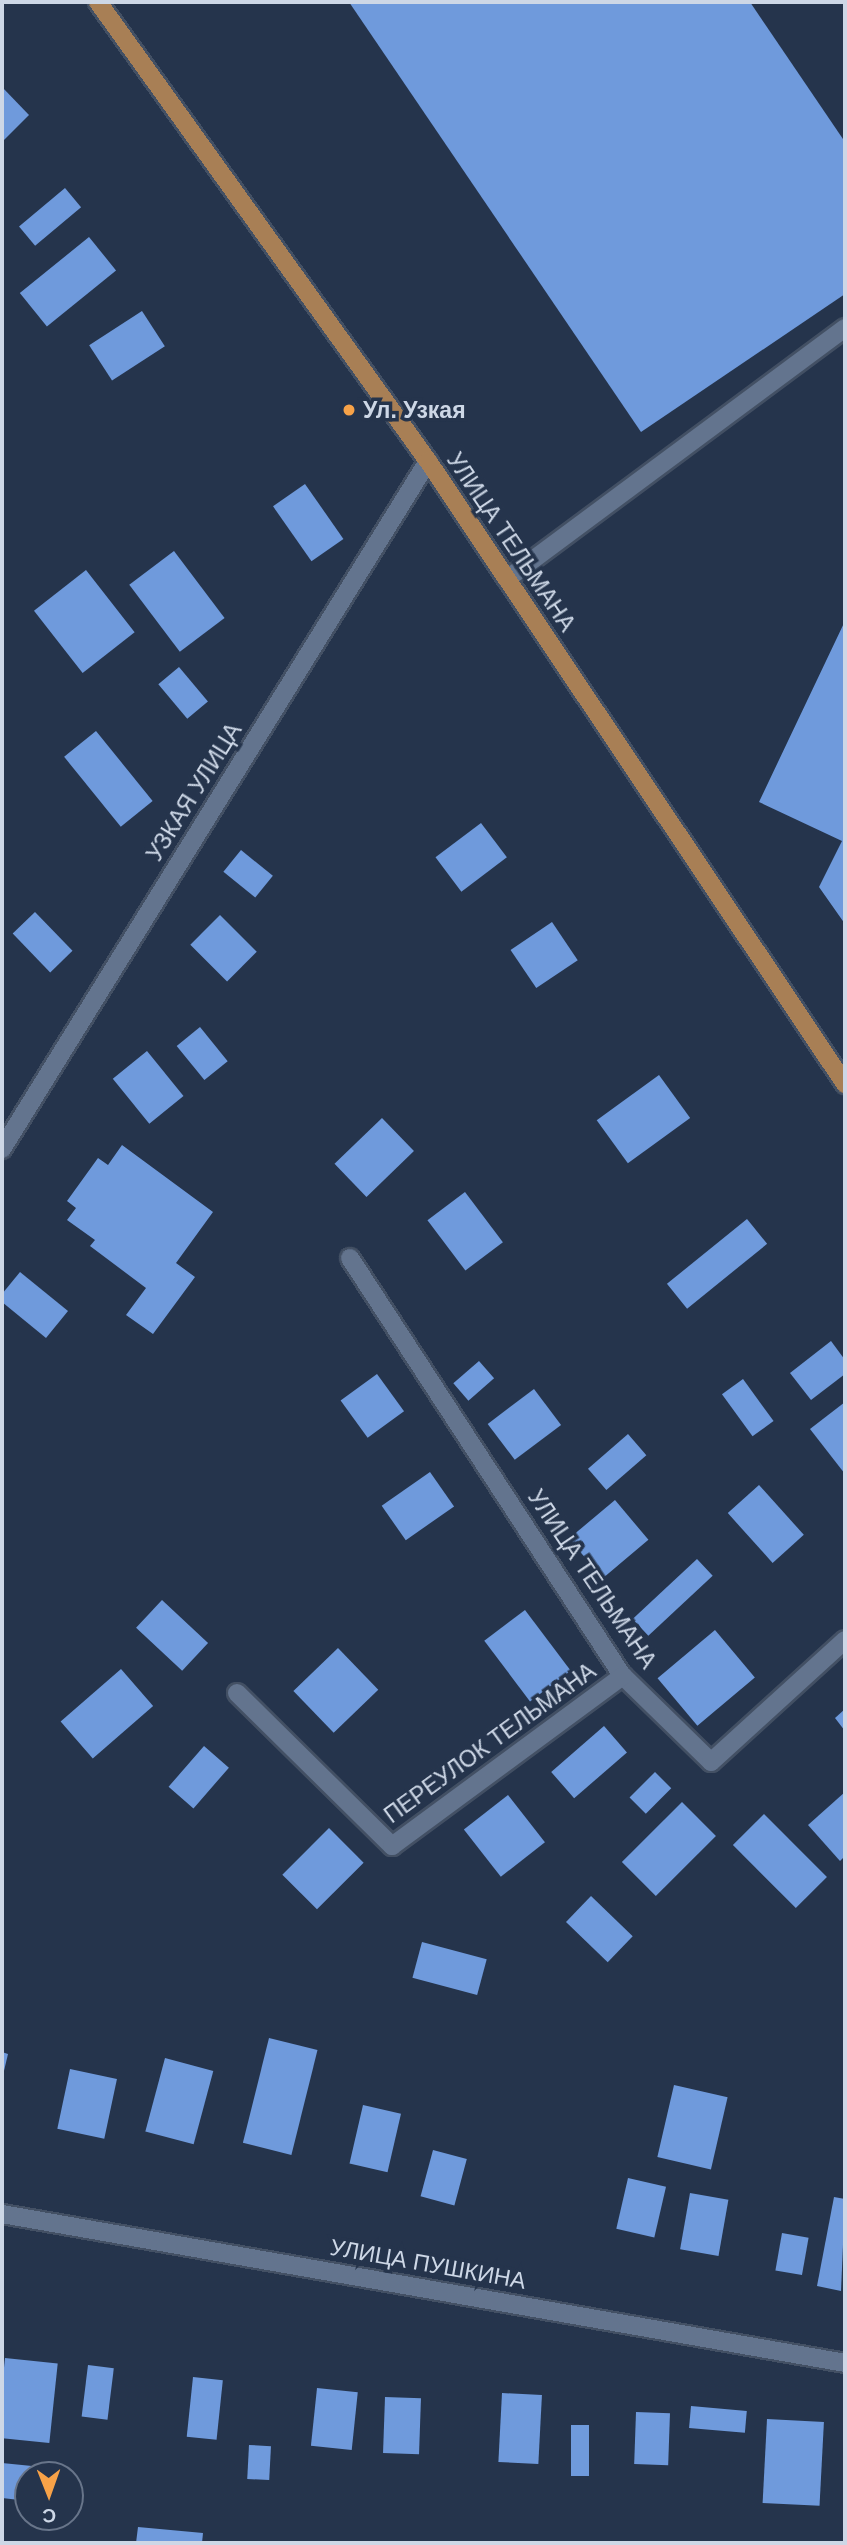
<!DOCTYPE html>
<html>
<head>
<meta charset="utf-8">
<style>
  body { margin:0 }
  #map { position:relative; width:847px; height:2545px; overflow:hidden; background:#25344c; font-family:Helvetica,sans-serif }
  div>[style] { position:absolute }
  .building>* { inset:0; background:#6f9adc; transform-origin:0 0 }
  .roads { filter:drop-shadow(2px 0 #435064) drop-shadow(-2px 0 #435064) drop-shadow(0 2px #435064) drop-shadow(0 -2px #435064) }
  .minor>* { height:18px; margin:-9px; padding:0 9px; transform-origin:9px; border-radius:9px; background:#63748e }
  .major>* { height:18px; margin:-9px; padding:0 9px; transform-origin:9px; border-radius:9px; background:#a87f55 }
  .dots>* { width:19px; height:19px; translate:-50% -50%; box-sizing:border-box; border:4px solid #25344c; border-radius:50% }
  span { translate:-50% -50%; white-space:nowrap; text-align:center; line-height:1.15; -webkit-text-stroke:7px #25344c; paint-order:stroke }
  .poi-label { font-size:23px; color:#cdd7e6; font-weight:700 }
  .left { translate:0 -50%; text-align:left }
  .street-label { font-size:23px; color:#cdd7e6 }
  .frame { position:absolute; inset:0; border:4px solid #cdd7e6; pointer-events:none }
  .north { position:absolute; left:14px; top:2461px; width:70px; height:70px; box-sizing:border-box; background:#25344c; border:2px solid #68758a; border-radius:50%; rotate:179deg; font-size:19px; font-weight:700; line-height:28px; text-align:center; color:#cdd7e6 }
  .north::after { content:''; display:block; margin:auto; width:24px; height:32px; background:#f7a248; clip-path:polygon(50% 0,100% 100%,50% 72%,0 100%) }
</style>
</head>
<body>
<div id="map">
  <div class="building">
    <i style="clip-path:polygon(349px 2px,750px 2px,845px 142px,845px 294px,641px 432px)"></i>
    <i style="clip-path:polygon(2px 87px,29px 115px,2px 142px)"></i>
    <i style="left:65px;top:188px;width:25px;height:60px;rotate:50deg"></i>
    <i style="left:89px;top:237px;width:43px;height:89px;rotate:51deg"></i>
    <i style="left:142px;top:311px;width:42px;height:63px;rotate:57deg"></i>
    <i style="left:305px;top:484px;width:67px;height:39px;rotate:55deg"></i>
    <i style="left:174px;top:551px;width:84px;height:56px;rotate:53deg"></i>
    <i style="left:86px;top:570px;width:79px;height:66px;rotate:52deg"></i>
    <i style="clip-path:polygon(845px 621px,845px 924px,819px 887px,842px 841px,759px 802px)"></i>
    <i style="left:179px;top:667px;width:45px;height:27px;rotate:50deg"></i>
    <i style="left:96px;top:731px;width:90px;height:41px;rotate:51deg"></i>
    <i style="left:481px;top:823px;width:43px;height:57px;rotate:53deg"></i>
    <i style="left:241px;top:850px;width:41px;height:28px;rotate:39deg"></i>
    <i style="left:35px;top:912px;width:54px;height:31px;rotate:46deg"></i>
    <i style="left:220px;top:915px;width:52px;height:42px;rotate:45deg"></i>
    <i style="left:552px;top:922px;width:46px;height:50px;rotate:56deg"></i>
    <i style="left:200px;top:1027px;width:44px;height:30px;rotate:51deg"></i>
    <i style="left:147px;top:1051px;width:58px;height:44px;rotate:51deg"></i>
    <i style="left:659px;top:1075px;width:53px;height:77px;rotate:54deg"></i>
    <i style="left:382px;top:1118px;width:46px;height:66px;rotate:46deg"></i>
    <i style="clip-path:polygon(122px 1145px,213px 1212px,176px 1263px,195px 1277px,153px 1334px,126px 1315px,146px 1288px,90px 1246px,95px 1240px,67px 1220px,76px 1208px,67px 1201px,98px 1158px,108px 1165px)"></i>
    <i style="left:465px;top:1192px;width:63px;height:47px;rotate:53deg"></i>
    <i style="left:747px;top:1219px;width:32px;height:103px;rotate:51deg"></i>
    <i style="clip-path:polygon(20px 1272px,68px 1311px,46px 1338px,2px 1302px,2px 1294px)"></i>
    <i style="clip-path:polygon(831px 1341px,845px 1360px,845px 1374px,811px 1400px,790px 1373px)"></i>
    <i style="left:479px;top:1361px;width:23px;height:34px;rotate:49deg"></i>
    <i style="left:377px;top:1374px;width:46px;height:45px;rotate:54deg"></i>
    <i style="left:743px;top:1379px;width:52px;height:26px;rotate:54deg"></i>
    <i style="left:534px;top:1389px;width:45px;height:58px;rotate:53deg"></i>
    <i style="clip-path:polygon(845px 1402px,845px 1474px,810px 1429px)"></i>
    <i style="left:628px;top:1434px;width:28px;height:53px;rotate:49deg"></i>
    <i style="left:430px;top:1472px;width:42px;height:59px;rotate:55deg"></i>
    <i style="left:759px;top:1485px;width:67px;height:42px;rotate:48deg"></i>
    <i style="left:615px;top:1500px;width:52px;height:60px;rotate:50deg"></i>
    <i style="left:697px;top:1559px;width:23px;height:88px;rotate:47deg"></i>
    <i style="left:162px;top:1600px;width:63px;height:38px;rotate:43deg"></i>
    <i style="left:525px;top:1610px;width:76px;height:51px;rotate:53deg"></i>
    <i style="left:715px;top:1630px;width:62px;height:75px;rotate:50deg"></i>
    <i style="left:338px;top:1648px;width:58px;height:62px;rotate:46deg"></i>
    <i style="left:121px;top:1669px;width:49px;height:80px;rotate:49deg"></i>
    <i style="clip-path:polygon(845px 1709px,845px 1731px,835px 1718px)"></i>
    <i style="left:604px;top:1726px;width:35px;height:70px;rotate:49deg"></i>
    <i style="left:204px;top:1746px;width:33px;height:54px;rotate:41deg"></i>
    <i style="left:655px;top:1772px;width:23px;height:36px;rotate:45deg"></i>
    <i style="clip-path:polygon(845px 1792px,845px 1856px,840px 1861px,808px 1825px)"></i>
    <i style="left:508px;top:1795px;width:60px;height:56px;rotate:52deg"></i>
    <i style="left:682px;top:1802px;width:48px;height:85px;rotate:45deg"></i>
    <i style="left:764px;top:1814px;width:89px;height:44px;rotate:45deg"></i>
    <i style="left:329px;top:1828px;width:49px;height:66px;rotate:45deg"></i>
    <i style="left:591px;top:1896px;width:58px;height:36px;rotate:44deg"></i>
    <i style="left:422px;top:1942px;width:67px;height:37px;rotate:15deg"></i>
    <i style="left:269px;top:2038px;width:50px;height:108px;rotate:14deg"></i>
    <i style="clip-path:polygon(2px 2052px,8px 2054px,3px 2075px,2px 2075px)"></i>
    <i style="left:165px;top:2058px;width:50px;height:76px;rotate:15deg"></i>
    <i style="left:70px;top:2069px;width:48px;height:61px;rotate:12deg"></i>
    <i style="left:674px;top:2085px;width:55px;height:74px;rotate:13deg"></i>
    <i style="left:363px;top:2105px;width:39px;height:60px;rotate:13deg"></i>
    <i style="left:433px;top:2150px;width:35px;height:48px;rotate:15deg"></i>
    <i style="left:628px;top:2178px;width:39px;height:52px;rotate:13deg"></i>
    <i style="left:690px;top:2193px;width:39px;height:57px;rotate:10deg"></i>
    <i style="clip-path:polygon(834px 2197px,845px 2199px,841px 2291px,817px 2286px)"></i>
    <i style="left:782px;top:2233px;width:27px;height:38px;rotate:10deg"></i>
    <i style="left:5px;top:2358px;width:53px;height:80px;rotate:6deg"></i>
    <i style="left:88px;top:2365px;width:26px;height:52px;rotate:7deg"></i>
    <i style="left:193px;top:2377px;width:30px;height:60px;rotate:6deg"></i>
    <i style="left:317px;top:2388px;width:41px;height:58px;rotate:6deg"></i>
    <i style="left:502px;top:2393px;width:40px;height:69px;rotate:3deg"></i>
    <i style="left:385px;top:2397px;width:36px;height:56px;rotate:2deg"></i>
    <i style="left:691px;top:2406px;width:56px;height:22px;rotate:5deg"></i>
    <i style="left:636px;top:2412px;width:34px;height:52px;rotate:2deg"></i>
    <i style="left:767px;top:2419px;width:57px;height:84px;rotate:3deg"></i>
    <i style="left:571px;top:2425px;width:18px;height:51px"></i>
    <i style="left:249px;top:2445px;width:22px;height:34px;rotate:3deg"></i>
    <i style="clip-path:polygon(2px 2463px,32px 2466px,28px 2501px,2px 2498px)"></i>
    <i style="clip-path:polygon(138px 2527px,203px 2533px,202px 2543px,136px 2543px)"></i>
  </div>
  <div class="roads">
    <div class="minor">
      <i style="left:507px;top:579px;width:421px;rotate:-36.6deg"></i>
      <i style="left:2px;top:1149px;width:809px;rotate:-58.23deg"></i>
      <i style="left:350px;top:1258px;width:499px;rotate:56.9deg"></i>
      <i style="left:623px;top:1676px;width:123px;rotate:44.3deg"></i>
      <i style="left:711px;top:1762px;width:181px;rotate:-42.3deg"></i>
      <i style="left:237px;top:1693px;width:218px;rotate:44.6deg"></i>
      <i style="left:392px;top:1846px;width:287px;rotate:-36.4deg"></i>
      <i style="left:2px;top:2214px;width:856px;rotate:10.02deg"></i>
    </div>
    <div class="major">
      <i style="left:98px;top:2px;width:565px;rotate:54.29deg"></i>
      <i style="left:428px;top:461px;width:750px;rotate:56.2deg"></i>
    </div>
  </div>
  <div class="dots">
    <i style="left:349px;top:410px;background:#f7a248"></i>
  </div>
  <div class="poi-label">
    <span class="left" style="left:363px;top:410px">Ул. Узкая</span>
  </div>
  <div class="street-label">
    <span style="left:511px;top:542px;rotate:56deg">УЛИЦА ТЕЛЬМАНА</span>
    <span style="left:194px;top:792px;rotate:-58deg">УЗКАЯ УЛИЦА</span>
    <span style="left:592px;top:1579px;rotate:56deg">УЛИЦА ТЕЛЬМАНА</span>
    <span style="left:490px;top:1743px;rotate:-36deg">ПЕРЕУЛОК ТЕЛЬМАНА</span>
    <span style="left:428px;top:2264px;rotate:10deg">УЛИЦА ПУШКИНА</span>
  </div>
  <div class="frame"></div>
  <div class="north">С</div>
</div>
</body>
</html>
